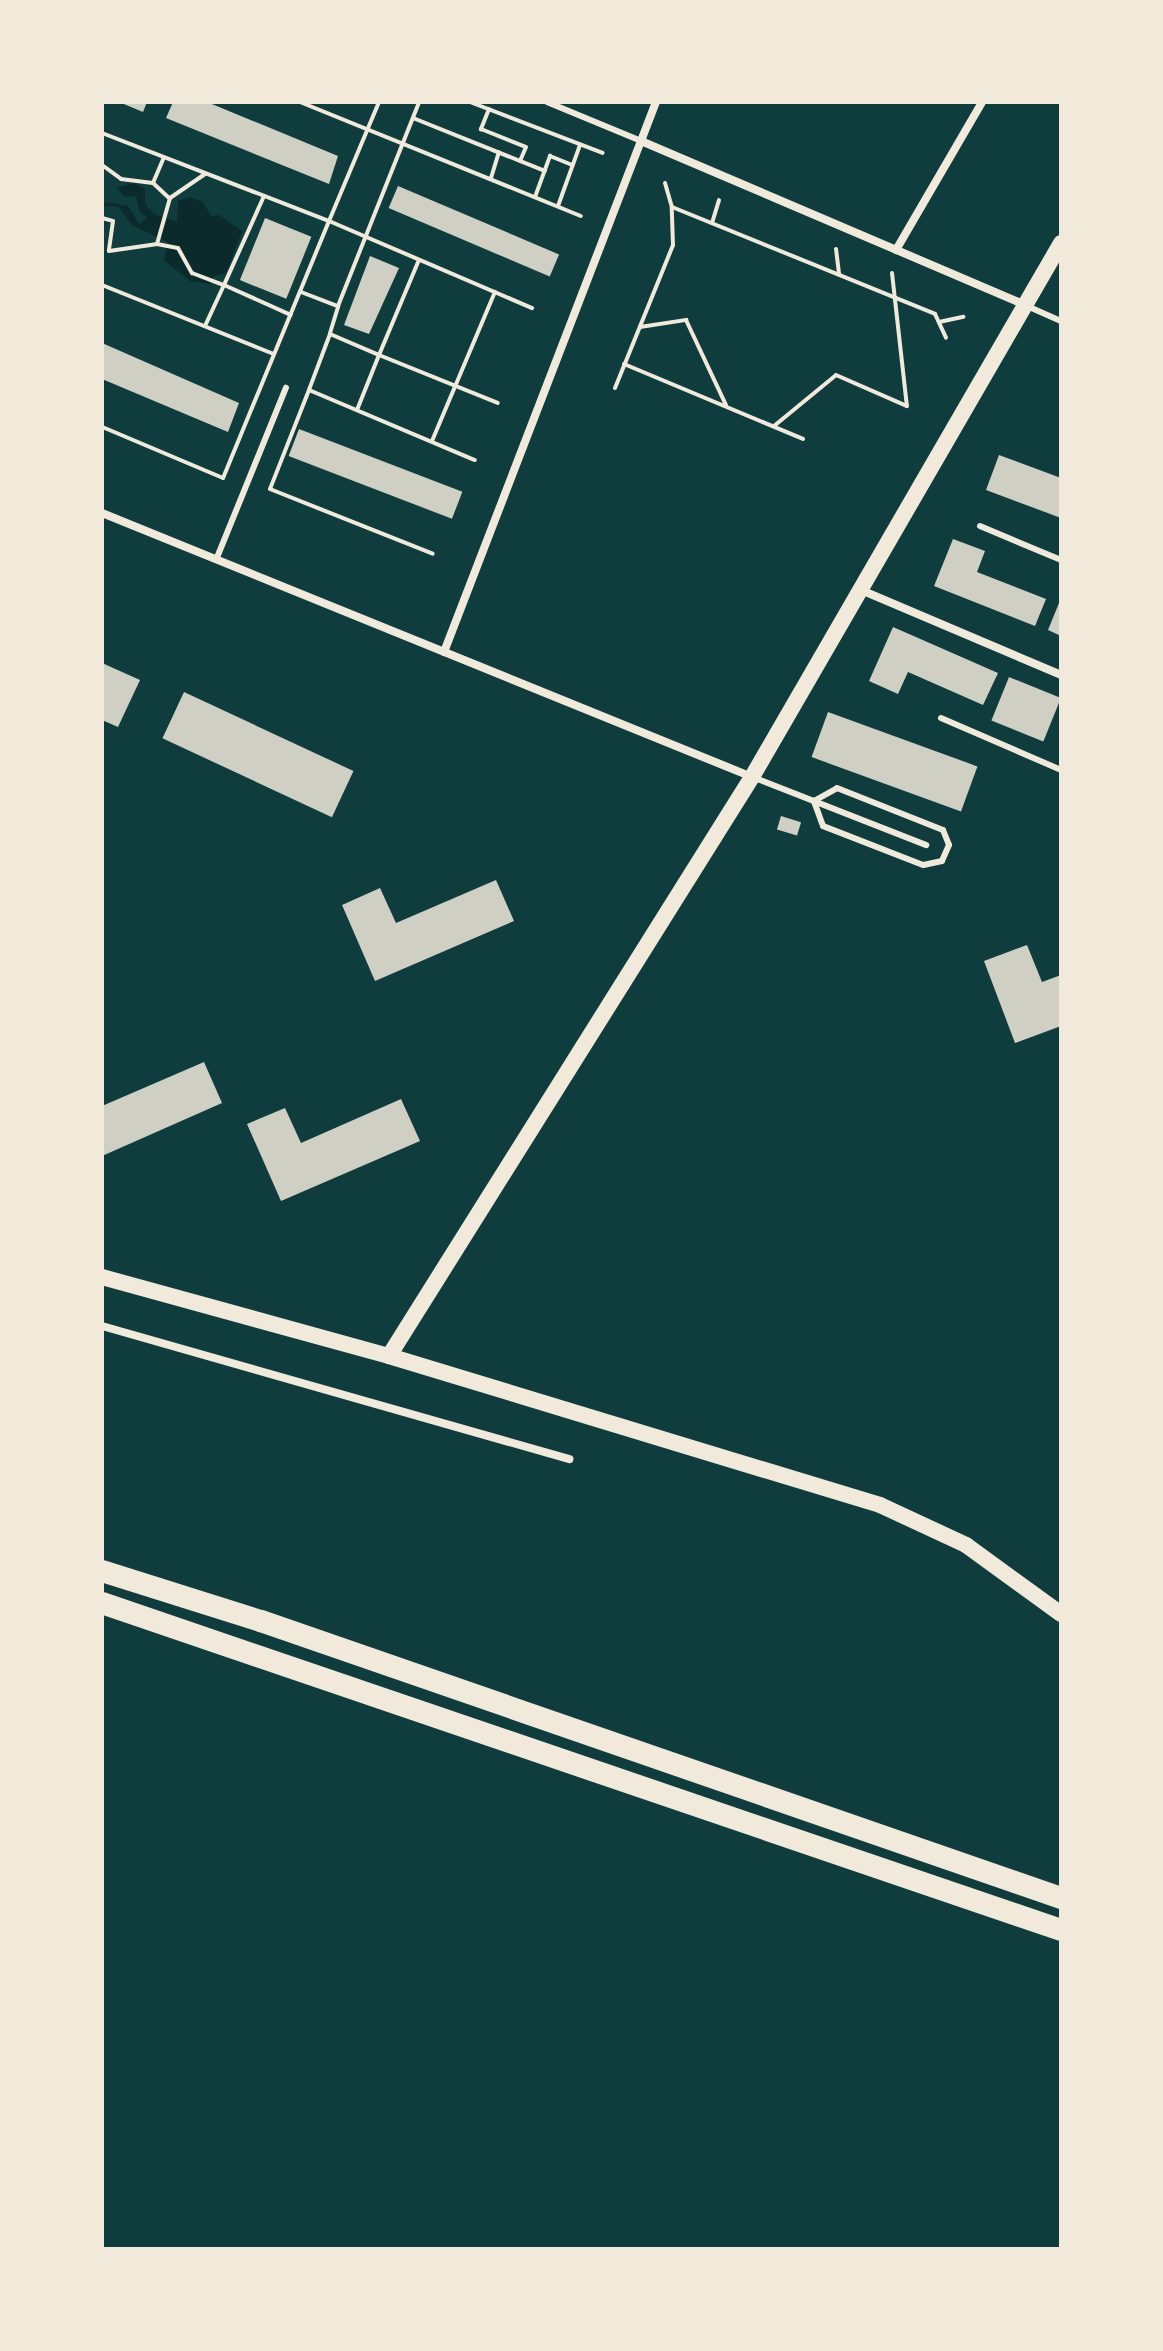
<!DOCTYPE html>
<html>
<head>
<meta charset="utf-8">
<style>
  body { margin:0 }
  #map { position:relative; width:1163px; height:2351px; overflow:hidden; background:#0f3d3e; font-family:Figtree,sans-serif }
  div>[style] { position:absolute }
  .water>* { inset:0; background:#0a2a2b }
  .building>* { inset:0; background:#cfcfc3; transform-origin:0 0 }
  .path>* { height:4px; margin:-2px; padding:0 2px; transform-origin:2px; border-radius:2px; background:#f1e9da }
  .service>* { height:6px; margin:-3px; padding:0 3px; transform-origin:3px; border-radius:3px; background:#f1e9da }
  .minor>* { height:8px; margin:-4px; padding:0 4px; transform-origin:4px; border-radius:4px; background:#f1e9da }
  .secondary>* { height:16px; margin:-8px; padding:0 8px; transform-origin:8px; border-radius:8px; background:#f1e9da }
  .motorway>* { height:22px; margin:-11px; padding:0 11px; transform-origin:11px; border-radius:11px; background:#f1e9da }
  span { translate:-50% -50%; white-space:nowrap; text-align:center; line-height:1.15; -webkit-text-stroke:6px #f1e9da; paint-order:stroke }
  .frame { position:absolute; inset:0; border:104px solid #f1e9da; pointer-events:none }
</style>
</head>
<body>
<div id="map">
  <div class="water">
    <i style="clip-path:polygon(134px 183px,145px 189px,145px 204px,154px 214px,177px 222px,178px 201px,190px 197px,203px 202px,211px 216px,219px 215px,242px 231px,226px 273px,214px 276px,210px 284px,190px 281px,164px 260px,168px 242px,132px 225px,118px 206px,102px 206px,102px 194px,104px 202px,128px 206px,139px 224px,148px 218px,140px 212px,136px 196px,125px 197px,117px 188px)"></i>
  </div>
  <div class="building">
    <i style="clip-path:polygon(119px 102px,147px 102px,143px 112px)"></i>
    <i style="clip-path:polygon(173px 102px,207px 102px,338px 156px,329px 184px,166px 118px)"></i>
    <i style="left:398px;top:186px;width:175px;height:24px;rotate:23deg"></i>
    <i style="left:265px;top:218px;width:50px;height:67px;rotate:22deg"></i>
    <i style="clip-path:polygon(370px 256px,399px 268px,369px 334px,344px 325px)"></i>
    <i style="clip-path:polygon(102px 343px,239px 403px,228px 432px,102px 379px)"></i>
    <i style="left:299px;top:429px;width:175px;height:29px;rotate:21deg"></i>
    <i style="clip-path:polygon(999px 455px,1061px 478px,1061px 518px,986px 490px)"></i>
    <i style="clip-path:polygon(953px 539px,985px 551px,977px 572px,1046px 599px,1035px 626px,934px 586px)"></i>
    <i style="clip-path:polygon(1061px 598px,1061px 636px,1048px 630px)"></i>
    <i style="clip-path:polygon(893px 627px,998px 673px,983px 705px,908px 672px,898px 694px,869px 681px)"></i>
    <i style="clip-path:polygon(102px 663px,140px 680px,118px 727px,102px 720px)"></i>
    <i style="left:1009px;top:677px;width:56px;height:47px;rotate:22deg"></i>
    <i style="left:184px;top:692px;width:187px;height:51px;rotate:25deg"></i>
    <i style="left:828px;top:712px;width:159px;height:48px;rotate:20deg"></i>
    <i style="left:781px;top:816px;width:21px;height:14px;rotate:17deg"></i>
    <i style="clip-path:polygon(496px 880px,514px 921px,375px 981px,342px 905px,380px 888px,396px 923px)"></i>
    <i style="clip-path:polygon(1027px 945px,1042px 982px,1061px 975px,1061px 1026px,1015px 1043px,984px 961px)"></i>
    <i style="clip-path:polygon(204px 1062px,222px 1103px,102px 1156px,102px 1106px)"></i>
    <i style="clip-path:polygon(401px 1099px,420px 1141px,281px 1201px,247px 1124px,285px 1108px,301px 1143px)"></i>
  </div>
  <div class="path">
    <i style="left:300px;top:102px;width:303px;rotate:22.1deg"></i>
    <i style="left:379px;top:102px;width:129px;rotate:112.8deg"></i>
    <i style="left:329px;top:221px;width:221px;rotate:23.2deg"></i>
    <i style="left:470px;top:102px;width:142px;rotate:21deg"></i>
    <i style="left:489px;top:109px;width:22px;rotate:112deg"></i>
    <i style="left:481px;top:129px;width:48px;rotate:21.8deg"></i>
    <i style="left:526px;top:147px;width:15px;rotate:113deg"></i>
    <i style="left:413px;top:118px;width:142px;rotate:21.9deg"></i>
    <i style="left:102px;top:133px;width:243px;rotate:21.2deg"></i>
    <i style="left:329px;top:221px;width:278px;rotate:112.4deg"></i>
    <i style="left:223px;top:478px;width:131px;rotate:-157.1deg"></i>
    <i style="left:102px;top:165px;width:24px;rotate:36deg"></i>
    <i style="left:121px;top:179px;width:32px;rotate:7deg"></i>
    <i style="left:153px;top:183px;width:22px;rotate:43deg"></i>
    <i style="left:491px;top:178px;width:27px;rotate:-73deg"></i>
    <i style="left:153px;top:183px;width:28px;rotate:-67deg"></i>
    <i style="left:665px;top:183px;width:25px;rotate:74deg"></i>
    <i style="left:672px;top:207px;width:284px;rotate:22.1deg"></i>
    <i style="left:935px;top:314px;width:26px;rotate:65deg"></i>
    <i style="left:264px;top:196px;width:98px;rotate:114.2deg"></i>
    <i style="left:224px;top:285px;width:73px;rotate:24.1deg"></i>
    <i style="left:535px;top:197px;width:44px;rotate:-69.9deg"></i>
    <i style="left:550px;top:156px;width:24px;rotate:22deg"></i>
    <i style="left:558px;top:206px;width:65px;rotate:-70.2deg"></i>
    <i style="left:102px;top:218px;width:11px;rotate:15deg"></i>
    <i style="left:113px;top:221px;width:30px;rotate:98deg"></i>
    <i style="left:109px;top:251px;width:49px;rotate:-8.3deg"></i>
    <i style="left:157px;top:244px;width:21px;rotate:11deg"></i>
    <i style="left:178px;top:248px;width:29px;rotate:61deg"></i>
    <i style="left:192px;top:273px;width:34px;rotate:21deg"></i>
    <i style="left:224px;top:285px;width:45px;rotate:114.9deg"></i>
    <i style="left:712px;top:223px;width:24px;rotate:-73deg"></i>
    <i style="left:157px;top:244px;width:48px;rotate:-74.2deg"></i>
    <i style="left:170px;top:198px;width:42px;rotate:-34.4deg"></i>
    <i style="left:836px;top:249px;width:26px;rotate:83deg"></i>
    <i style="left:892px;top:273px;width:134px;rotate:83.6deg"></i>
    <i style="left:102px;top:285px;width:185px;rotate:21.9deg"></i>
    <i style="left:301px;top:292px;width:40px;rotate:21deg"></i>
    <i style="left:338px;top:306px;width:219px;rotate:-68.3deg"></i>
    <i style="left:338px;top:307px;width:28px;rotate:107deg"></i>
    <i style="left:330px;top:334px;width:53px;rotate:23.2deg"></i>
    <i style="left:379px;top:355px;width:103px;rotate:-67.2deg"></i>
    <i style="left:939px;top:322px;width:25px;rotate:-12deg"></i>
    <i style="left:640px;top:327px;width:47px;rotate:-8.7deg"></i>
    <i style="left:686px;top:320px;width:94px;rotate:64.8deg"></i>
    <i style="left:330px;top:334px;width:60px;rotate:110.6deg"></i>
    <i style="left:309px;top:390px;width:180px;rotate:22.9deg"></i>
    <i style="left:624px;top:364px;width:194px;rotate:22.7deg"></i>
    <i style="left:615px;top:388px;width:154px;rotate:-67.9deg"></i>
    <i style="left:673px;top:245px;width:38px;rotate:-92deg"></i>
    <i style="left:309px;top:390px;width:106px;rotate:111.5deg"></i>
    <i style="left:270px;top:489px;width:175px;rotate:21.7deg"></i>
    <i style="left:357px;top:410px;width:59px;rotate:-68.2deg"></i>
    <i style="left:379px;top:355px;width:128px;rotate:22deg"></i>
    <i style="left:774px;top:426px;width:80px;rotate:-39.4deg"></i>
    <i style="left:836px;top:375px;width:77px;rotate:23.6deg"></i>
    <i style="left:432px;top:441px;width:162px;rotate:-67.1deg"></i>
  </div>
  <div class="service">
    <i style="left:547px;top:102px;width:102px;rotate:22.5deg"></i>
    <i style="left:1027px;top:306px;width:37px;rotate:24deg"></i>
    <i style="left:980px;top:526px;width:88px;rotate:22.8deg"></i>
    <i style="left:216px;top:560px;width:186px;rotate:-67.9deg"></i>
    <i style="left:941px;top:718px;width:131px;rotate:23.4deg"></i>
    <i style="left:755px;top:778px;width:184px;rotate:21.4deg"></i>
    <i style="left:837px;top:788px;width:114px;rotate:21.6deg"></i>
    <i style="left:943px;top:830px;width:16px;rotate:68deg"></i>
    <i style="left:949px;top:845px;width:17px;rotate:114deg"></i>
    <i style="left:942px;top:861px;width:19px;rotate:168deg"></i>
    <i style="left:923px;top:865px;width:107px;rotate:-158.7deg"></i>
    <i style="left:823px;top:826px;width:27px;rotate:-110deg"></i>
    <i style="left:814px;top:801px;width:26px;rotate:-29deg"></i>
  </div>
  <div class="minor">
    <i style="left:641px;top:141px;width:42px;rotate:-69deg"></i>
    <i style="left:896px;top:250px;width:171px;rotate:-59.8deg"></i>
    <i style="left:102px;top:513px;width:702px;rotate:22.1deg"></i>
    <i style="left:861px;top:590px;width:217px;rotate:23deg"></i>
    <i style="left:444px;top:652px;width:548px;rotate:-68.92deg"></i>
    <i style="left:641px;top:141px;width:415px;rotate:23.1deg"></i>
    <i style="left:102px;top:1326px;width:486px;rotate:15.9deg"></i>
  </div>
  <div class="secondary">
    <i style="left:102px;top:1277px;width:298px;rotate:15.4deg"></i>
    <i style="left:389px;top:1356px;width:513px;rotate:16.88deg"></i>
    <i style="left:880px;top:1505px;width:95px;rotate:24.9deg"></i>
    <i style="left:966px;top:1545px;width:117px;rotate:36deg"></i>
    <i style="left:389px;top:1356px;width:683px;rotate:-57.91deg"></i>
    <i style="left:752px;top:777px;width:617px;rotate:-59.94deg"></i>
  </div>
  <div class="motorway">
    <i style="left:102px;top:1571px;width:167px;rotate:17.5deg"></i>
    <i style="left:261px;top:1621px;width:847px;rotate:19.1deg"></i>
    <i style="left:102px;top:1603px;width:1013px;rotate:18.83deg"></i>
  </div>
  <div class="frame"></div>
</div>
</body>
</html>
